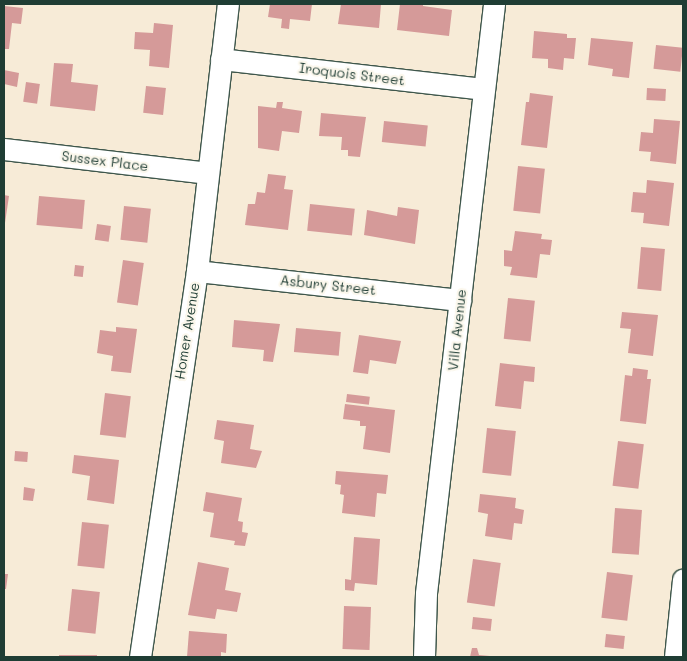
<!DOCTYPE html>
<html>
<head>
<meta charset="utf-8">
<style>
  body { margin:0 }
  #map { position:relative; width:687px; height:661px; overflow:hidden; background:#f7ebd7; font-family:Mali,sans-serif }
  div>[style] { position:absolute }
  .building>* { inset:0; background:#d59a99; transform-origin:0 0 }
  .roads { filter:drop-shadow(1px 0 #3f574c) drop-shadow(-1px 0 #3f574c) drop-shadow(0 1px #3f574c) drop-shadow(0 -1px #3f574c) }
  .minor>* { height:21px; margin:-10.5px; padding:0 10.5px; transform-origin:10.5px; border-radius:10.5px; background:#fff }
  span { translate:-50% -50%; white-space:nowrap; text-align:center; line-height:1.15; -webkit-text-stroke:4.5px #fbf7ec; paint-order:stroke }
  .street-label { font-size:14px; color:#1f3d34 }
  .frame { position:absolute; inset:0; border:5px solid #1f3d34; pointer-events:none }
</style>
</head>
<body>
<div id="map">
  <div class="building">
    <i style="clip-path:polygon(270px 4px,312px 4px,310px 21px,290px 19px,289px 29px,281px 28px,282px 19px,268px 17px)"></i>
    <i style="clip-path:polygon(341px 4px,381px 4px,379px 28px,338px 24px)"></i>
    <i style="clip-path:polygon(400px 4px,423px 4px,423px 6px,452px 10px,449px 36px,397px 30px)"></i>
    <i style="clip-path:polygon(4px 6px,23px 8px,21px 24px,12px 23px,9px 49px,4px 49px)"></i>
    <i style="clip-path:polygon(154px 23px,173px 25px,169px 68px,149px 66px,150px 50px,134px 49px,135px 32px,153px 33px)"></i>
    <i style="clip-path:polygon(534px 31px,567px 34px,567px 38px,576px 38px,574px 59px,564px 58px,563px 70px,548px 68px,548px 59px,532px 58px)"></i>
    <i style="clip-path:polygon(591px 38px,633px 42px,629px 78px,612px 76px,613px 69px,588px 65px)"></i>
    <i style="left:656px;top:45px;width:27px;height:24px;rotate:6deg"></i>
    <i style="clip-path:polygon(54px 63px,73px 64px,71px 82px,98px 85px,95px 111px,50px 106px)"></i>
    <i style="clip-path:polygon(4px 70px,19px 73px,17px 87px,4px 84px)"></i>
    <i style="left:26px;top:82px;width:14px;height:20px;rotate:8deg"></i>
    <i style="left:146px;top:86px;width:20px;height:27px;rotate:6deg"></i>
    <i style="left:647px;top:88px;width:19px;height:12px;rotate:3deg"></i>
    <i style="clip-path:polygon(530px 93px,553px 96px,547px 148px,521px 145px,526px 102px,529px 102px)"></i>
    <i style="clip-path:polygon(277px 102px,283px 102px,282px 108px,302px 111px,299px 133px,282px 131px,279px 151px,258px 148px,258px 106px,276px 108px)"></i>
    <i style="clip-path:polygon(321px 113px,366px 117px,360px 157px,348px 156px,348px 150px,341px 150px,342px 137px,319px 136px)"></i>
    <i style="clip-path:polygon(654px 119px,680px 121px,676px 164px,650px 161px,651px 152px,639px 151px,641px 132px,653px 133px)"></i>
    <i style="left:384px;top:121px;width:44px;height:21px;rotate:6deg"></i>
    <i style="left:518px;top:166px;width:27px;height:45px;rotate:6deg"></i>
    <i style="clip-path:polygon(268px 174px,286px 176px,284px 189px,293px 190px,288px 230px,245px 225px,248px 204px,255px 204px,257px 192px,265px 193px)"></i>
    <i style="clip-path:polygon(647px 180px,674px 183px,669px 226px,643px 223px,644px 213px,631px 212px,633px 192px,646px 193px)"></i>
    <i style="clip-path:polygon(4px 195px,9px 196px,5px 223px,4px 223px)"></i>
    <i style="left:39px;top:196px;width:46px;height:29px;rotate:5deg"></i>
    <i style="left:310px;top:204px;width:45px;height:27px;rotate:6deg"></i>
    <i style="left:124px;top:206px;width:27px;height:34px;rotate:6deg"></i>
    <i style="clip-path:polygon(398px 207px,419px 210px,415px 244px,364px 235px,367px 210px,397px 216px)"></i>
    <i style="left:97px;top:224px;width:14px;height:16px;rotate:8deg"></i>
    <i style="clip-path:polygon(515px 231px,542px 234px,541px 239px,552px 240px,550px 255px,540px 254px,537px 278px,510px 275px,512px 267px,504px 266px,504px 250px,512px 251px)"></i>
    <i style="left:641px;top:247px;width:24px;height:42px;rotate:5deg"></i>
    <i style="left:123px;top:260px;width:21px;height:43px;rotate:8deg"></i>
    <i style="left:75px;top:265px;width:9px;height:11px;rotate:6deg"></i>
    <i style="left:508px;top:298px;width:27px;height:41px;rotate:6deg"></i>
    <i style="clip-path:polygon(622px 312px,658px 315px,653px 356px,628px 353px,631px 329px,620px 328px)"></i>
    <i style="clip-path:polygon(234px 320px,280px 324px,273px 362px,263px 361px,264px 350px,232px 347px)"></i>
    <i style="clip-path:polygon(116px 327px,137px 329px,131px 373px,111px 371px,113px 356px,97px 353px,100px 330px,116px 332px)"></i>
    <i style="left:296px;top:328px;width:45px;height:24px;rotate:5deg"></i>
    <i style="clip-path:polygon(359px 335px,401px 341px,396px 364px,370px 360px,368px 374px,353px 372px)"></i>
    <i style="clip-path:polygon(500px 363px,535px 367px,534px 382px,524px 381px,521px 409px,495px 406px)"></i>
    <i style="clip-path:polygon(633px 368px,648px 370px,647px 379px,651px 379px,646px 424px,620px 421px,625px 375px,632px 376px)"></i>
    <i style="left:105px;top:393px;width:26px;height:42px;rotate:7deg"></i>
    <i style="left:347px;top:394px;width:23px;height:8px;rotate:7deg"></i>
    <i style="clip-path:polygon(345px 404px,395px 410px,390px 453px,363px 449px,366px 426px,360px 426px,360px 421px,343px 419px)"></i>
    <i style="clip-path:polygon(217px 420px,254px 425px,250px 449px,262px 451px,256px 468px,221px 463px,224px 441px,214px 439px)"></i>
    <i style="left:487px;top:428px;width:29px;height:45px;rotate:6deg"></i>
    <i style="left:618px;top:441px;width:26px;height:45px;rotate:7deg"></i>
    <i style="left:15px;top:451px;width:13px;height:10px;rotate:4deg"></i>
    <i style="clip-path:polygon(74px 455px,119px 460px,114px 504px,87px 500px,90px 476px,72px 473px)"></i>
    <i style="clip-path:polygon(336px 471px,388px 475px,386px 494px,377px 493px,375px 517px,342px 513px,344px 495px,340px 494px,341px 485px,335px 484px)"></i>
    <i style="clip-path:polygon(24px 487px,35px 489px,33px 501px,23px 500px)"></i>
    <i style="clip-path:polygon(206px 492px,242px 498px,238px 521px,243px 522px,242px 532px,248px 533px,245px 546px,234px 545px,235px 541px,210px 537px,214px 513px,203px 511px)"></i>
    <i style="clip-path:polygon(480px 494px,516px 498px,515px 508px,524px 510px,522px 524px,514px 523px,512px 540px,485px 536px,488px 514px,478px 512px)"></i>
    <i style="left:615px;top:508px;width:27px;height:45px;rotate:4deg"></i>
    <i style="left:82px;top:522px;width:27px;height:44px;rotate:6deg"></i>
    <i style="clip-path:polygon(354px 537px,380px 539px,377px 585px,355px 583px,354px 591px,345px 590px,345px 579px,351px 580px)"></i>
    <i style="left:473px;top:559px;width:28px;height:44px;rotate:8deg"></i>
    <i style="clip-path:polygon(198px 562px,229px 568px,225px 590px,241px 593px,237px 612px,217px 609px,215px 619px,188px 615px)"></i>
    <i style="left:607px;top:572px;width:26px;height:46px;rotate:7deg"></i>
    <i style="clip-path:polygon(4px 574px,8px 574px,6px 589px,4px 589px)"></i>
    <i style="left:72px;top:589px;width:28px;height:42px;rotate:6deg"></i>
    <i style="left:344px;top:606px;width:27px;height:43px;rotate:2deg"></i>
    <i style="left:473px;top:617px;width:19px;height:12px;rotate:6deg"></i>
    <i style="clip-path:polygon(189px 631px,227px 634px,226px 653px,221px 652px,221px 657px,187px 657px)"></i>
    <i style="left:606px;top:634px;width:19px;height:13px;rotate:6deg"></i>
    <i style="clip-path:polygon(472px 648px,477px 648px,479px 655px,501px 657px,470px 657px)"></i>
    <i style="left:59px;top:655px;width:38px;height:2px"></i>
  </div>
  <div class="roads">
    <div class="minor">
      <i style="left:221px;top:59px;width:264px;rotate:6.5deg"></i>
      <i style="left:4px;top:149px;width:204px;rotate:6.7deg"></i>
      <i style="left:197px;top:271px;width:265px;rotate:6.3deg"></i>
      <i style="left:140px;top:657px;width:390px;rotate:-81.6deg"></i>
      <i style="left:197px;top:271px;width:269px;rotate:-83.4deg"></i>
      <i style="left:424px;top:657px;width:64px;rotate:-88.2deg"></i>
      <i style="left:426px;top:593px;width:593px;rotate:-83.41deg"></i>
      <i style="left:675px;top:657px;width:78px;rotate:-84.1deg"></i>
    </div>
  </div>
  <div class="street-label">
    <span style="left:352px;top:74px;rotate:7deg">Iroquois Street</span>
    <span style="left:105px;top:161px;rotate:7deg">Sussex Place</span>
    <span style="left:328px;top:285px;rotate:6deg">Asbury Street</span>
    <span style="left:457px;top:330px;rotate:-84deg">Villa Avenue</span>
    <span style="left:187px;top:331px;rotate:-81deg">Homer Avenue</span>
  </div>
  <div class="frame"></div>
</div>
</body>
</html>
